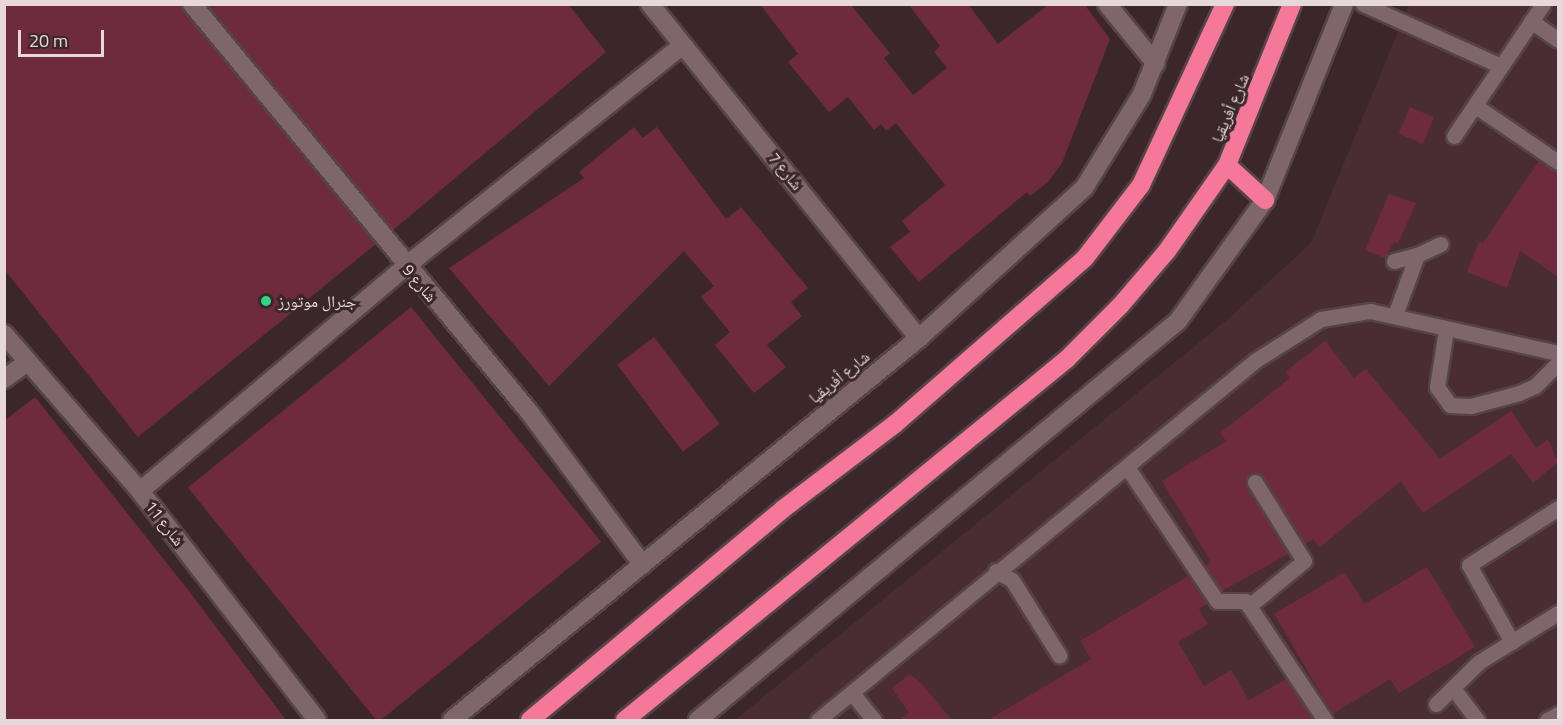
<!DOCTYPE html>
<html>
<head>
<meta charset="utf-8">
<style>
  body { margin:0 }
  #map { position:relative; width:1563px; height:725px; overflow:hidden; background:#3b272b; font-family:"Titillium Web","Noto Naskh Arabic",sans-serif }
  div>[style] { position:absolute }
  .built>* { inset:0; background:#492d33 }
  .building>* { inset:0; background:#6f2b3e; transform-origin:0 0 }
  .roads { filter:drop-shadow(2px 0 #554447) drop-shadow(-2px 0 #554447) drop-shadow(0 2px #554447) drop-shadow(0 -2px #554447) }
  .lane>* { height:15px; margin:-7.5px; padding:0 7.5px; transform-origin:7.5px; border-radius:7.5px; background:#7e666b }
  .street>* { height:18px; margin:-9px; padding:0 9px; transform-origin:9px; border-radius:9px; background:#7e666b }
  .secondary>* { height:18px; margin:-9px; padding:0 9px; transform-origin:9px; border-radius:9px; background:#7e666b }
  .highway>* { height:18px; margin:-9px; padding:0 9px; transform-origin:9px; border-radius:9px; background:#f57898 }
  .dots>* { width:16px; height:16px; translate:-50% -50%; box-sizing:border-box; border:3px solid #3b272b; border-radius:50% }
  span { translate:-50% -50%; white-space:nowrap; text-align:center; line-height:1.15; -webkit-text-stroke:6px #3b272b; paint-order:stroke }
  .street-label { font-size:16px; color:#e7d9db }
  .poi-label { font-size:16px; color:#e7d9db }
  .left { translate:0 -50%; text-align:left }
  .frame { position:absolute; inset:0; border:6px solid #e7d9db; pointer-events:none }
  .scale { position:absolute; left:18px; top:30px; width:86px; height:27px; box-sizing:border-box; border:3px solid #e7d9db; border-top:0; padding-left:8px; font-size:18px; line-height:21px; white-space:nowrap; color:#e7d9db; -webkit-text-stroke:4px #3b272b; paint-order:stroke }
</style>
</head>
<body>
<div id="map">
  <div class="built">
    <i style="clip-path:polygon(1409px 5px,1558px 5px,1558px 720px,735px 720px,1228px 319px,1311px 243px)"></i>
  </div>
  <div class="building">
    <i style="clip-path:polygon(4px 4px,181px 4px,376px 244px,138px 437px,4px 269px)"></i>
    <i style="clip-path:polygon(207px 4px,568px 4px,606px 52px,393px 230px)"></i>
    <i style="clip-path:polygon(760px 4px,850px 4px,890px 53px,884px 58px,913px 95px,947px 68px,934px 52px,940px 46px,908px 4px,968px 4px,998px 44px,1049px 4px,1084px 4px,1110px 39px,1062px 163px,1048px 182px,1030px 196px,1027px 192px,919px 282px,890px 247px,910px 232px,902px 221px,945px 185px,896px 123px,886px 131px,881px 124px,874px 130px,848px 97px,829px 112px,788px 62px,798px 54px)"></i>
    <i style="left:1410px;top:107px;width:26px;height:29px;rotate:23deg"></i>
    <i style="clip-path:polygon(634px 127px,643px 138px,657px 127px,726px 219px,741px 207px,808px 288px,791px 302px,802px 316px,767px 345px,786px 367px,754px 393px,715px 345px,730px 332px,701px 297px,714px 286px,684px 251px,549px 386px,449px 268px,584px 178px,579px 172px)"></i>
    <i style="clip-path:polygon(1539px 161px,1558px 172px,1558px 277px,1520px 251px,1507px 288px,1467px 272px,1479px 242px,1483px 243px)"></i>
    <i style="clip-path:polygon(1389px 194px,1416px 203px,1398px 244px,1394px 242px,1385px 258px,1365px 250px)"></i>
    <i style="left:411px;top:307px;width:302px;height:287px;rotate:51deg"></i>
    <i style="left:654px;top:337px;width:109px;height:46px;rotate:53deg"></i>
    <i style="clip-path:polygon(1325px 341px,1354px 378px,1366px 369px,1440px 459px,1511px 411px,1536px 448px,1548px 439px,1558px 462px,1533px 483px,1511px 454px,1423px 513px,1401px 481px,1320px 547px,1313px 539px,1305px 544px,1263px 477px,1250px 473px,1247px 487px,1288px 554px,1222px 591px,1205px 566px,1211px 562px,1162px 481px,1226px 441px,1220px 433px,1290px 378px,1285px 372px)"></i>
    <i style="clip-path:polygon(35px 397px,185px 586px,286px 720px,4px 720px,4px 421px)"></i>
    <i style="clip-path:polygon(1427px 567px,1475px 647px,1399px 693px,1390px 679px,1333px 714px,1274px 614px,1345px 572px,1364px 604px)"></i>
    <i style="clip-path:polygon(1188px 576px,1207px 604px,1199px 609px,1208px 624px,1178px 642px,1204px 686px,1231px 670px,1249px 700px,1286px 679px,1314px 720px,988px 720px,1091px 659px,1080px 641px)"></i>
    <i style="clip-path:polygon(910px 674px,922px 684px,952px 720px,899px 720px,909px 713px,892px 688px)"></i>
  </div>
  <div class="roads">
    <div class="lane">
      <i style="left:1363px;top:4px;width:151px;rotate:24.2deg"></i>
      <i style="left:1531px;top:21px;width:33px;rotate:35deg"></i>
      <i style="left:1477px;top:107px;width:98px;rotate:34.2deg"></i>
      <i style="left:1454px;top:136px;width:159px;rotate:-56deg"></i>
      <i style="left:1394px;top:261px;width:24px;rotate:-15deg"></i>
      <i style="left:1395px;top:315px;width:64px;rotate:-69.9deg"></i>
      <i style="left:1417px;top:255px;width:26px;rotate:-25deg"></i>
      <i style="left:1446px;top:330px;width:58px;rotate:99deg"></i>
      <i style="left:1437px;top:387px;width:22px;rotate:54deg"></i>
      <i style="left:1450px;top:405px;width:21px;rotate:3deg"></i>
      <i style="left:1471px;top:406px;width:50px;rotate:-15.2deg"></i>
      <i style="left:1519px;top:393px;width:17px;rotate:-24deg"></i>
      <i style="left:1535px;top:386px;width:33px;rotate:-45deg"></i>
      <i style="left:1127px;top:467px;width:161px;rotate:56.1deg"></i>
      <i style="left:1217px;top:601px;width:28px"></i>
      <i style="left:1245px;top:601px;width:6px;rotate:51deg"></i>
      <i style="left:1249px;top:606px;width:71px;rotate:-39.3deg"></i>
      <i style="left:1304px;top:561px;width:93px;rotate:-121.8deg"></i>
      <i style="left:996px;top:571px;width:18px;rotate:29deg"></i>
      <i style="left:1012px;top:580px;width:89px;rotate:57.9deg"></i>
      <i style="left:1249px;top:606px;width:137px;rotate:56.3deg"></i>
      <i style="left:1512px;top:642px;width:88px;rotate:-119.2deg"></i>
      <i style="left:1469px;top:565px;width:106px;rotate:-32.6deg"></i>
      <i style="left:1453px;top:688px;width:40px;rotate:53deg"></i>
      <i style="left:852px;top:693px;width:35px;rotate:51deg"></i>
      <i style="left:1436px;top:704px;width:60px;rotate:-44.3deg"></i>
      <i style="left:1479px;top:662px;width:93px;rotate:-31.8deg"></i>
      <i style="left:818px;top:720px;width:567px;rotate:-39.42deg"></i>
      <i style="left:1256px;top:360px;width:77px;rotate:-32.2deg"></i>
      <i style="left:1321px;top:319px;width:50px;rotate:-9.3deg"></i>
      <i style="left:1370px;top:311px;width:193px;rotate:12.6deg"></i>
      <i style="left:1547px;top:720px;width:13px;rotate:-29deg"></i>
    </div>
    <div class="street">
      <i style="left:192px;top:4px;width:531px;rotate:50.43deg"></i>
      <i style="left:530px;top:413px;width:189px;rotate:53.4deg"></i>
      <i style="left:650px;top:4px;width:429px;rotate:51.2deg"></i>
      <i style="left:1107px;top:4px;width:77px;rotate:50.8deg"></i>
      <i style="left:4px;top:334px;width:208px;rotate:49.1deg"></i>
      <i style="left:140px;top:491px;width:289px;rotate:52.3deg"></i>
      <i style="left:4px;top:379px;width:29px;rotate:-36deg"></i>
      <i style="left:140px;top:491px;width:348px;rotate:-40.2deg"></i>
      <i style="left:406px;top:266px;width:354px;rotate:-38.6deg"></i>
    </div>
    <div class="secondary">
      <i style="left:452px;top:720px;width:603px;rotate:-39.28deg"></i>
      <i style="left:919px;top:338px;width:223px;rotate:-42.3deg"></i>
      <i style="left:1084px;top:188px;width:110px;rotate:-58.3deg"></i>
      <i style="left:1142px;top:94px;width:97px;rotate:-68.2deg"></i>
      <i style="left:698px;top:720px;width:624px;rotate:-39.74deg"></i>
      <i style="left:1178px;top:321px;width:149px;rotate:-54.3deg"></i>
      <i style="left:1265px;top:200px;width:211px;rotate:-68deg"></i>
    </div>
    <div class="highway">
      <i style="left:1227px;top:165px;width:52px;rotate:42.6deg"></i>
      <i style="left:530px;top:720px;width:329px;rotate:-39.8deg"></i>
      <i style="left:783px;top:509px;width:141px;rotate:-37.2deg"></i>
      <i style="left:895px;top:424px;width:252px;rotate:-41.1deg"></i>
      <i style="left:1085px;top:258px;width:92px;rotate:-52.5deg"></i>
      <i style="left:1141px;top:185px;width:200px;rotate:-65.1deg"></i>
      <i style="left:625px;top:720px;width:571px;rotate:-39.24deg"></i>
      <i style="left:1067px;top:359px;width:75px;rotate:-45deg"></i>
      <i style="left:1120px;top:306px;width:72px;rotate:-49.5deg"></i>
      <i style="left:1167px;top:251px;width:105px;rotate:-55.1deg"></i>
      <i style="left:1227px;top:165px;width:174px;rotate:-68deg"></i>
    </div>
  </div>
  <div class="dots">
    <i style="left:266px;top:301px;background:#2cd884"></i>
  </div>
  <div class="street-label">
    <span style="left:1230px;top:108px;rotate:-67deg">شارع أفريقيا</span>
    <span style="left:786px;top:171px;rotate:51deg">شارع 7</span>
    <span style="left:420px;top:283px;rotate:50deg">شارع 9</span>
    <span style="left:839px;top:377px;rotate:-39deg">شارع أفريقيا</span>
    <span style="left:165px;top:523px;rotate:52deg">شارع 11</span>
  </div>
  <div class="poi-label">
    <span class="left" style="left:278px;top:301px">جنرال موتورز</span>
  </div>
  <div class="frame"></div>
  <div class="scale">20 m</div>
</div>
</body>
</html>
